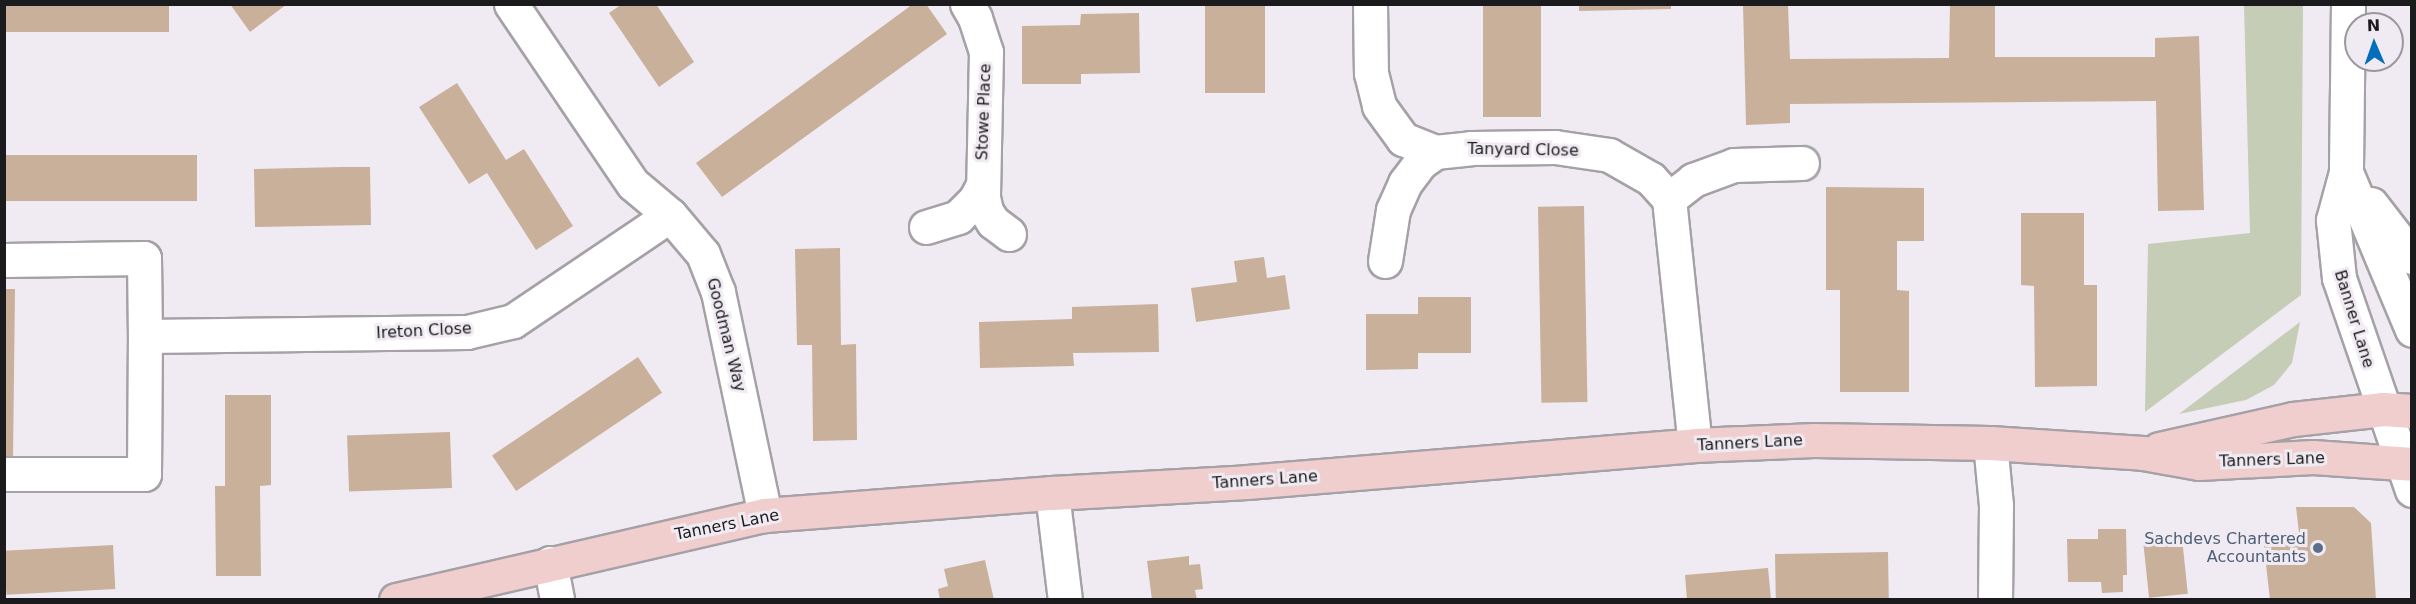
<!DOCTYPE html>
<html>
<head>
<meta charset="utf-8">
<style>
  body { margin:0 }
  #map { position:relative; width:2416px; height:604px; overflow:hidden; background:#f0ebf2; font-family:"DejaVu Sans",sans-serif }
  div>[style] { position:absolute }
  .green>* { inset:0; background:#c6cdb7 }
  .building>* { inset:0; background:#c8b09b; transform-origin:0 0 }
  .roads { filter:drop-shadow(2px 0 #a5a1a7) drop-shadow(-2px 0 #a5a1a7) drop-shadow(0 2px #a5a1a7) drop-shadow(0 -2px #a5a1a7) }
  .minor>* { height:33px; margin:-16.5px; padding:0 16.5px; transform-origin:16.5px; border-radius:16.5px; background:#fff }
  .tertiary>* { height:33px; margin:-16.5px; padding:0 16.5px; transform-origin:16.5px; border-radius:16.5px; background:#fff }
  .secondary>* { height:33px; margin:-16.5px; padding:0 16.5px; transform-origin:16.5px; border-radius:16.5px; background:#f1cece }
  .dots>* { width:16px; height:16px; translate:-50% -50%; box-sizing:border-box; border:3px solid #f0ebf2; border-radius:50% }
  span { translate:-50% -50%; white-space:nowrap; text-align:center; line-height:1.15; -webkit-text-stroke:6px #f0ebf2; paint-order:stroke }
  .street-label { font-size:16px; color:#1b1a1c }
  .service-label { font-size:16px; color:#4e5e75 }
  .right { translate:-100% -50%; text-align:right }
  .frame { position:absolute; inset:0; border:6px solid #1b1a1c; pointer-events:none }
  .north { position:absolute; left:2344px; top:12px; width:60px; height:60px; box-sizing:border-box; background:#f0ebf2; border:2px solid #9b979c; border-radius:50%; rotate:358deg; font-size:16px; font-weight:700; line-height:24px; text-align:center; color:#1b1a1c }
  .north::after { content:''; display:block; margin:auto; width:21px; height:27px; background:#036eb9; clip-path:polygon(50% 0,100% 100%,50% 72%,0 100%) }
</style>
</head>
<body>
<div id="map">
  <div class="green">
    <i style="clip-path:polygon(2244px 5px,2303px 5px,2301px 295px,2145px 412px,2148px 244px,2250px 233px)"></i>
    <i style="clip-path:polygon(2300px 322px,2292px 363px,2274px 385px,2246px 400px,2179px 414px)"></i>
  </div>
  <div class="building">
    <i style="left:4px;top:4px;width:165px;height:28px"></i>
    <i style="clip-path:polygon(230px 4px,287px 4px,250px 32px)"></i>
    <i style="clip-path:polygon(622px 4px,656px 4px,694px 62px,659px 87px,609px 13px)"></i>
    <i style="clip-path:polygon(913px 4px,926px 4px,947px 34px,722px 197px,696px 163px)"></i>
    <i style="left:1205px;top:4px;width:60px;height:89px"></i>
    <i style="left:1483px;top:4px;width:58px;height:113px"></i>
    <i style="clip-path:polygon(1579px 4px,1671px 4px,1671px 9px,1579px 11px)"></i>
    <i style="clip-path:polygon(1743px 4px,1788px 4px,1790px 59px,1949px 58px,1950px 4px,1995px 4px,1995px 57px,2155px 57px,2155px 38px,2199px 36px,2204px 210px,2158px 211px,2156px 101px,1790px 104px,1790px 123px,1746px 125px)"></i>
    <i style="clip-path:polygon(1139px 13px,1140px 73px,1081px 74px,1081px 84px,1022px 84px,1022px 26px,1080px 25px,1081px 14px)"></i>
    <i style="clip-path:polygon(457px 83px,506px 160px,524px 149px,573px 226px,536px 250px,487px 173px,469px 184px,419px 107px)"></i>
    <i style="left:197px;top:155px;width:46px;height:193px;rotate:90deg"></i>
    <i style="clip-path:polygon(342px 167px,370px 167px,371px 225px,255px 227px,254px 169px)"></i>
    <i style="clip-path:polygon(1826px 187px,1924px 188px,1924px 241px,1897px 241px,1897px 290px,1909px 291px,1909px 392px,1840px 392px,1840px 290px,1826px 290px)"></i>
    <i style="left:1584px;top:206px;width:196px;height:46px;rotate:89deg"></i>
    <i style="clip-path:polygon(2021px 213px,2084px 213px,2084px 285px,2097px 285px,2097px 386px,2035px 387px,2034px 286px,2021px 285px)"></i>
    <i style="clip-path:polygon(840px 248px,841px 345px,856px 344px,857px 440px,813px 441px,812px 345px,797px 345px,795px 249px)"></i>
    <i style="clip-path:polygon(1264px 257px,1267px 278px,1285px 275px,1290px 309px,1196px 322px,1191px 288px,1237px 282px,1234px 261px)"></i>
    <i style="clip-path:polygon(4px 289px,15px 289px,13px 460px,4px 460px)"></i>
    <i style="clip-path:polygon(1418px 297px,1471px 297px,1471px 353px,1418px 353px,1418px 369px,1366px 370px,1366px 314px,1418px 314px)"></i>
    <i style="clip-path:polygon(1158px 304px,1159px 352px,1073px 353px,1074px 366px,980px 368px,979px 322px,1072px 319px,1072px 307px)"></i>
    <i style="left:638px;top:357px;width:43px;height:176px;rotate:56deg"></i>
    <i style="clip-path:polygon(225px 395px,271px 395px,271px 485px,260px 486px,261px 576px,216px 576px,215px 486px,225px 486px)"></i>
    <i style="left:450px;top:432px;width:56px;height:103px;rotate:88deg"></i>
    <i style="clip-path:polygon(2296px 507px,2354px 507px,2371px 523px,2376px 600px,2270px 600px,2263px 538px,2299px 533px)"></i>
    <i style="clip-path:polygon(2098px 529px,2126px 529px,2127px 575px,2123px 575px,2123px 592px,2102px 593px,2101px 582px,2068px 582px,2067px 539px,2098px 539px)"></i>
    <i style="left:2182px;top:538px;width:56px;height:39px;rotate:84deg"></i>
    <i style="left:113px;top:545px;width:44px;height:109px;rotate:87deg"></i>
    <i style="left:1888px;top:552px;width:48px;height:113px;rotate:89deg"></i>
    <i style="clip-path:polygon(1189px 556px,1189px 565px,1200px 564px,1203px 589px,1195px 590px,1197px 600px,1152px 600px,1147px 561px)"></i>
    <i style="clip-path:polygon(985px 560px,994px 600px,940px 600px,938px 589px,948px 586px,944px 569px)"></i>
    <i style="clip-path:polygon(1768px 568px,1771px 600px,1687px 600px,1685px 575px)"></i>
  </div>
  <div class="roads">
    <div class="minor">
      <i style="left:511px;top:4px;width:217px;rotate:55.9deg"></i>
      <i style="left:633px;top:184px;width:48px;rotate:40deg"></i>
      <i style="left:670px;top:215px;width:51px;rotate:49.8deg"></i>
      <i style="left:703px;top:254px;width:41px;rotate:68.5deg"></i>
      <i style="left:718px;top:292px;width:228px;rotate:78.1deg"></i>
      <i style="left:967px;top:4px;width:16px;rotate:60deg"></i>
      <i style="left:975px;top:18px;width:36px;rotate:72deg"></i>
      <i style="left:986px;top:52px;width:145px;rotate:91.2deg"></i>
      <i style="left:983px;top:197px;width:14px;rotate:78deg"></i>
      <i style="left:986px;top:211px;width:13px;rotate:58deg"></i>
      <i style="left:993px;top:222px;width:20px;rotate:37deg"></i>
      <i style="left:1370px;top:4px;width:69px;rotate:89.2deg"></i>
      <i style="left:1371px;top:73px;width:34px;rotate:76deg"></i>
      <i style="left:1379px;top:106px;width:41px;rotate:54deg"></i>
      <i style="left:1403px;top:139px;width:35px;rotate:22deg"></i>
      <i style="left:1435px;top:152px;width:36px;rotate:-6deg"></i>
      <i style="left:1471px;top:148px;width:84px;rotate:-0.7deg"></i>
      <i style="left:1555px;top:147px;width:55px;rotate:8.4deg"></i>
      <i style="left:1609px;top:155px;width:48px;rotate:29.7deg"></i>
      <i style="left:1651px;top:179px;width:27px;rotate:48deg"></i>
      <i style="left:1669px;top:199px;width:247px;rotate:84deg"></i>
      <i style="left:1669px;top:199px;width:31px;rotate:-38deg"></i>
      <i style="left:1693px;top:180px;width:44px;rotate:-20.1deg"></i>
      <i style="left:1734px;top:165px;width:68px;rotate:-1.7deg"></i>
      <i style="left:926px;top:227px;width:34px;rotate:-17deg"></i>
      <i style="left:958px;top:217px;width:24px;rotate:-45deg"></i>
      <i style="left:975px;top:200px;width:15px;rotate:-62deg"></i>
      <i style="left:4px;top:260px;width:140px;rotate:-0.8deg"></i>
      <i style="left:144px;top:258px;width:78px;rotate:89.3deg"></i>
      <i style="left:1385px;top:261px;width:52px;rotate:-81.1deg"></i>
      <i style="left:1393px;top:210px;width:30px;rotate:-66deg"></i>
      <i style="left:1405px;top:183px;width:25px;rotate:-53deg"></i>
      <i style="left:1420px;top:163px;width:19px;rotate:-36deg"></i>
      <i style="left:1990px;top:443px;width:62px;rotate:84.5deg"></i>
      <i style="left:1996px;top:505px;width:95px;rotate:90.6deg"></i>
      <i style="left:4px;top:474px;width:140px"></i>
      <i style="left:144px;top:474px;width:138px;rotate:-89.6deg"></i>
      <i style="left:145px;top:336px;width:322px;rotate:-0.7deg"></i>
      <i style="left:467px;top:332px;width:47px;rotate:-13.4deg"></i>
      <i style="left:513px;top:321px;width:189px;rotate:-34deg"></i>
      <i style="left:1052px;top:493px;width:108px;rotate:83.1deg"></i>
      <i style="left:550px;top:563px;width:38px;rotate:79deg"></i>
    </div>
    <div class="tertiary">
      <i style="left:2348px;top:4px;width:168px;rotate:90.7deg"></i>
      <i style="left:2346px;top:172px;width:50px;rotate:105.2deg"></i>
      <i style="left:2333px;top:220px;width:58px;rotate:84.1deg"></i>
      <i style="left:2339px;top:278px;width:224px;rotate:71deg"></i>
      <i style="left:2346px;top:172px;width:171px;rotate:67.3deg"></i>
      <i style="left:2371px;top:204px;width:67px;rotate:52.3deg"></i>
    </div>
    <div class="secondary">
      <i style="left:2159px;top:449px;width:137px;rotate:-12.6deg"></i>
      <i style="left:2293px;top:419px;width:91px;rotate:-6.3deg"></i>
      <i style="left:2383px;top:409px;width:29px;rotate:4deg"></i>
      <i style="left:396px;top:600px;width:379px;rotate:-13deg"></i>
      <i style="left:765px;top:515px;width:288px;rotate:-4.4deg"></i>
      <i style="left:1052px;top:493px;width:195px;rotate:-3.2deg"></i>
      <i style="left:1247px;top:482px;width:450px;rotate:-4.7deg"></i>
      <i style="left:1695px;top:445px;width:119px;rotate:-2.4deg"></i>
      <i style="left:1814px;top:440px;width:176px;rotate:1deg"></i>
      <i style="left:1990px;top:443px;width:153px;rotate:3.7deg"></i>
      <i style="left:2143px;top:453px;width:57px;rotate:10.1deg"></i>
      <i style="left:2199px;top:463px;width:114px;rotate:-3deg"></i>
      <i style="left:2313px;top:457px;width:99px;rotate:4deg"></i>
    </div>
  </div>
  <div class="dots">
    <i style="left:2318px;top:548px;background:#5c6f8a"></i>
  </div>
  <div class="street-label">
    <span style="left:984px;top:112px;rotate:-88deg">Stowe Place</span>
    <span style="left:1523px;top:150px;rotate:1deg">Tanyard Close</span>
    <span style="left:2354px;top:319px;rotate:73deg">Banner Lane</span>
    <span style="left:424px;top:331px;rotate:-3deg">Ireton Close</span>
    <span style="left:726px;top:335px;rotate:76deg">Goodman Way</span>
    <span style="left:1750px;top:443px;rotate:-3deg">Tanners Lane</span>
    <span style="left:2272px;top:460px;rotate:-2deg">Tanners Lane</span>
    <span style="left:1265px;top:480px;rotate:-4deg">Tanners Lane</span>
    <span style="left:727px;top:525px;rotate:-11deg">Tanners Lane</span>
  </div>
  <div class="service-label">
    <span class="right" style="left:2306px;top:548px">Sachdevs Chartered<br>Accountants</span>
  </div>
  <div class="frame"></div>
  <div class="north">N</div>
</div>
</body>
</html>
